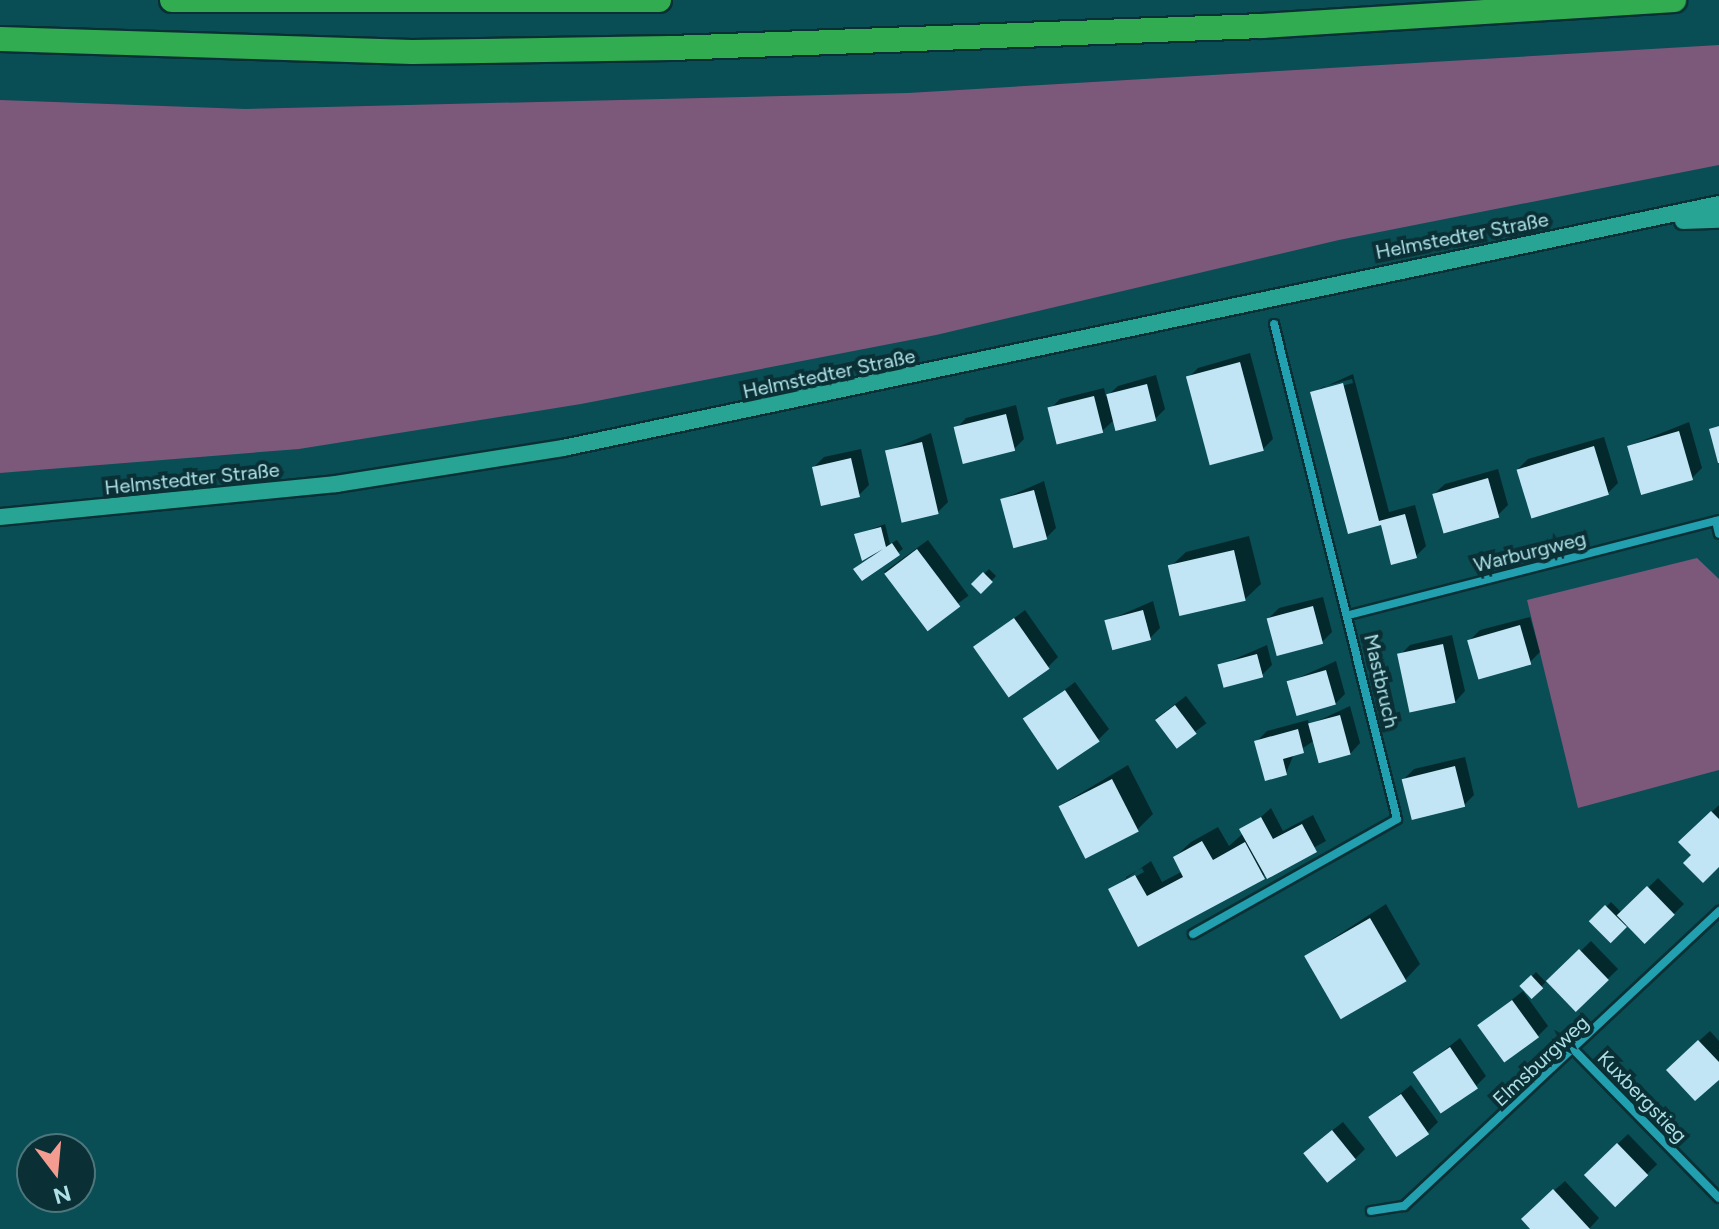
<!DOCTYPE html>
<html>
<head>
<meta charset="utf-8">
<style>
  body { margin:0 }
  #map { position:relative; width:1719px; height:1229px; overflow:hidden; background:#094d55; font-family:Figtree,sans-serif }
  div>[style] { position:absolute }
  .green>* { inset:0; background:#7c587a }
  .shadow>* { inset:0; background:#0007; transform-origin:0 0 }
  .building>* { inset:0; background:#c2e5f5; transform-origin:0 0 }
  .roads { filter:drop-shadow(2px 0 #0a3035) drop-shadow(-2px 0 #0a3035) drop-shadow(0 2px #0a3035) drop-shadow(0 -2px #0a3035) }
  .street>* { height:8px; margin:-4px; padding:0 4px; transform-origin:4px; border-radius:4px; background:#22a0b0 }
  .secondary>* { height:16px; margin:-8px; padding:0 8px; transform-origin:8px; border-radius:8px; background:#27a493 }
  .highway>* { height:24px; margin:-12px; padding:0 12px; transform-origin:12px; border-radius:12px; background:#32ac50 }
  span { translate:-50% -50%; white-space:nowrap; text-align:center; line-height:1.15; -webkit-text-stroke:8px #0a3035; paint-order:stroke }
  .street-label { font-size:20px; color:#aee0e7 }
  .north { position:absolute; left:16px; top:1133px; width:80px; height:80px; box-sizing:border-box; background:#0a3035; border:2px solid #4c767c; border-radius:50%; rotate:164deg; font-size:22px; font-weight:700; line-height:32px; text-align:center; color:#aee0e7 }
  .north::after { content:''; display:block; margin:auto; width:28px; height:36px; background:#f59c91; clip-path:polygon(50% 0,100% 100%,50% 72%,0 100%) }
</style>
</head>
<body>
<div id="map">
  <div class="green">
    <i style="clip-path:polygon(1719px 45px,1719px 165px,1339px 240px,936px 335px,581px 404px,299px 449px,0 473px,0 100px,245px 109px,908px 93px)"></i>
    <i style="clip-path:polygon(1697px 558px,1719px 579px,1719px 770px,1578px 808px,1527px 600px)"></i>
  </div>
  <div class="shadow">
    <i style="clip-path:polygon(1250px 353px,1273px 439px,1263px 449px,1188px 378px,1198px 368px)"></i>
    <i style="clip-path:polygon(evenodd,1353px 374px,1389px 512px,1415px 505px,1426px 546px,1416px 556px,1382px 522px,1349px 531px,1313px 392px,1353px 374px,1352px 379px,1353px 383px,1322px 391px,1322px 387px,1352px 379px)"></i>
    <i style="clip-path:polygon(1156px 375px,1165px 409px,1155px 419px,1114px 420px,1102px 431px,1050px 409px,1060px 399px,1104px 388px,1106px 397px,1118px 386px)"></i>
    <i style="clip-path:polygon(1016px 405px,1024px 439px,1014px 449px,956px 429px,966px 418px)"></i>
    <i style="clip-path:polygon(1689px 422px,1702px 468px,1692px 478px,1629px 446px)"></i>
    <i style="clip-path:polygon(931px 433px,948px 502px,938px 512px,888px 451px)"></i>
    <i style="clip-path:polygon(1604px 437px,1618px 483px,1608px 493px,1518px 469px,1528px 459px)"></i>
    <i style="clip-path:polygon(861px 449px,869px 485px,859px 495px,814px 467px,824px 457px)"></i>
    <i style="clip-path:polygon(1498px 469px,1508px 505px,1498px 515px,1434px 494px,1445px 484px)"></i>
    <i style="clip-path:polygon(1044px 481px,1056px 528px,1046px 538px,1003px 499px)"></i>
    <i style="clip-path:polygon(885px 524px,890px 544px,897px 540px,903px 549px,862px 578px,871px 557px,863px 559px,856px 535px)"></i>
    <i style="clip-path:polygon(1249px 536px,1261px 584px,1245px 599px,1170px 567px,1186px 552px)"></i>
    <i style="left:928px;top:540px;width:69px;height:54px;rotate:54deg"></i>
    <i style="left:989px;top:569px;width:10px;height:22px;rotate:45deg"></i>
    <i style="clip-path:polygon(1323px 597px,1332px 632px,1322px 642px,1269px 618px,1279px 608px)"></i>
    <i style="clip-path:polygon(1153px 601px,1160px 628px,1150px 638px,1107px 621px)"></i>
    <i style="clip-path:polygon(1025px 610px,1058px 657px,1048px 667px,975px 648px)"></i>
    <i style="clip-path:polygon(1530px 617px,1540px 652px,1530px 662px,1470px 640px,1480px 630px)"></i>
    <i style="clip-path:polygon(1452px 635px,1465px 691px,1455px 702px,1400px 655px,1410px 645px)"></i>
    <i style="clip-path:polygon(1267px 645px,1272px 665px,1262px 675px,1221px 665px)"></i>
    <i style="clip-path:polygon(1336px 661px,1345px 694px,1335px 704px,1289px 682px)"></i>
    <i style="clip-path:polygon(1075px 682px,1109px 729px,1099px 739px,1025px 720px)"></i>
    <i style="left:1186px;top:696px;width:34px;height:38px;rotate:53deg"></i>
    <i style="clip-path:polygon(1350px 706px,1360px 743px,1350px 754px,1315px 740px,1294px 754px,1286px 773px,1257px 741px,1267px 731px,1308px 720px,1309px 725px)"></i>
    <i style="clip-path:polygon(1465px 757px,1474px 795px,1464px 805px,1404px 779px,1414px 769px)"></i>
    <i style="clip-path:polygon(1128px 765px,1153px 814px,1137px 830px,1061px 805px)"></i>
    <i style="clip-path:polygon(1719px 805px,1719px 864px,1681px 842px)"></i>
    <i style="clip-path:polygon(evenodd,1271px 808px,1283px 831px,1313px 815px,1326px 841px,1139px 944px,1110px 890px,1151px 861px,1162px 882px,1183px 871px,1175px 857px,1191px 842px,1218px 827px,1229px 846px,1271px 808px,1142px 868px,1144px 872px,1126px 882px,1126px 877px,1142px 868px)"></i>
    <i style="clip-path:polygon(1658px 878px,1684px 904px,1646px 941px,1628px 923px,1610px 940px,1592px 922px,1611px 902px,1622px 913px)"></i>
    <i style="clip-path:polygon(1386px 904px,1420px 964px,1405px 980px,1306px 956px)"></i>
    <i style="left:1591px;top:941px;width:39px;height:58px;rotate:46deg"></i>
    <i style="left:1536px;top:972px;width:14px;height:19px;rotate:45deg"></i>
    <i style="clip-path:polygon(1523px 991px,1548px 1026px,1538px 1036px,1480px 1025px)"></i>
    <i style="clip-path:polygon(1710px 1031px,1719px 1041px,1719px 1077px,1678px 1060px)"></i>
    <i style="clip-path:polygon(1460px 1038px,1486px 1076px,1476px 1086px,1415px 1073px)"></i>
    <i style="clip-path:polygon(1411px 1085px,1438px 1122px,1428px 1132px,1370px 1118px)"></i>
    <i style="clip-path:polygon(1343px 1122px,1365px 1149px,1355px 1159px,1315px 1144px)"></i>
    <i style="left:1628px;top:1134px;width:42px;height:58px;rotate:46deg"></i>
    <i style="clip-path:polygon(1565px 1181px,1599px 1218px,1589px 1229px,1532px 1229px,1533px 1209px)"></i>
  </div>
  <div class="building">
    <i style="left:1240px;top:362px;width:92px;height:56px;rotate:75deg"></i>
    <i style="clip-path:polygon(1343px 383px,1379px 521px,1405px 514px,1417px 558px,1391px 565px,1381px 525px,1348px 534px,1310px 392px)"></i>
    <i style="left:1147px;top:384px;width:38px;height:42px;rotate:76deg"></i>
    <i style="left:1094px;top:396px;width:38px;height:48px;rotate:76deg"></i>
    <i style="left:1006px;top:414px;width:38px;height:54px;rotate:76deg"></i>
    <i style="clip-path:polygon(1719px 426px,1719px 463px,1718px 463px,1709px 429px)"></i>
    <i style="left:1679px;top:431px;width:51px;height:54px;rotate:74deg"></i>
    <i style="left:922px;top:442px;width:74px;height:38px;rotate:77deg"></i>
    <i style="left:1594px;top:446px;width:51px;height:81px;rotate:73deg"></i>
    <i style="left:851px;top:458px;width:40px;height:40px;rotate:77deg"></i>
    <i style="left:1488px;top:478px;width:41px;height:58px;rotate:74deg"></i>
    <i style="left:1034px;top:490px;width:51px;height:35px;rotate:75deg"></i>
    <i style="clip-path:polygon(881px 527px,886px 547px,892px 543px,900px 555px,862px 581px,853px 569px,883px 549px,862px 561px,854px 534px)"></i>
    <i style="left:917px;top:549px;width:72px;height:41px;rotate:53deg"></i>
    <i style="left:1234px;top:550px;width:52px;height:68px;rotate:77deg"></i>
    <i style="left:983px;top:572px;width:14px;height:17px;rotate:45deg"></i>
    <i style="left:1313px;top:606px;width:39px;height:48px;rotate:75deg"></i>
    <i style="left:1143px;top:610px;width:31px;height:40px;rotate:75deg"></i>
    <i style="left:1014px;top:618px;width:62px;height:50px;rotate:55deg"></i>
    <i style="left:1520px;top:625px;width:41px;height:55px;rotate:74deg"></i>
    <i style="left:1443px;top:644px;width:60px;height:47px;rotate:78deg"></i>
    <i style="left:1257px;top:654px;width:24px;height:41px;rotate:75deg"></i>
    <i style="left:1326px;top:670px;width:36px;height:41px;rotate:74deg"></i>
    <i style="left:1065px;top:690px;width:62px;height:51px;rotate:56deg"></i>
    <i style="left:1175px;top:705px;width:36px;height:25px;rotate:53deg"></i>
    <i style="left:1340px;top:715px;width:41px;height:33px;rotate:75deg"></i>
    <i style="clip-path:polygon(1298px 729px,1304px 753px,1283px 759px,1287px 775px,1265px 781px,1254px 741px)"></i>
    <i style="left:1455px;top:766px;width:42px;height:55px;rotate:76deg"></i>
    <i style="left:1112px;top:779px;width:59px;height:60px;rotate:63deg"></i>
    <i style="clip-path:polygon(1711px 811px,1719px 819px,1719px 867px,1703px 883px,1683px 863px,1691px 855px,1678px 842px)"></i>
    <i style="clip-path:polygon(1261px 817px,1273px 839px,1302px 824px,1317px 852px,1267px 879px,1239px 829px)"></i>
    <i style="clip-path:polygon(1202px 841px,1213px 860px,1245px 842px,1265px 879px,1138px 947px,1108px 889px,1135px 875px,1147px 896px,1183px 877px,1173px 857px)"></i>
    <i style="left:1647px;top:886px;width:40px;height:42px;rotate:46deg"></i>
    <i style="left:1605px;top:905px;width:31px;height:23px;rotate:45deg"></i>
    <i style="left:1370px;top:918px;width:73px;height:76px;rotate:60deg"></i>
    <i style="left:1579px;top:949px;width:43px;height:46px;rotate:46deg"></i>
    <i style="left:1531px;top:975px;width:18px;height:16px;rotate:47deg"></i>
    <i style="left:1512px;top:1000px;width:46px;height:43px;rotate:54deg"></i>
    <i style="clip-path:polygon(1698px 1040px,1719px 1062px,1719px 1080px,1695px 1101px,1666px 1070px)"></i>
    <i style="left:1450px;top:1047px;width:50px;height:45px;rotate:56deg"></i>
    <i style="left:1401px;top:1094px;width:49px;height:40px;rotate:55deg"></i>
    <i style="left:1332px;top:1130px;width:38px;height:37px;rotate:51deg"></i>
    <i style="left:1617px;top:1143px;width:45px;height:46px;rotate:46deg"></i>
    <i style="clip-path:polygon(1553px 1189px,1590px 1229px,1530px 1229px,1521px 1219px)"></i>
  </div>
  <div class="roads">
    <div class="street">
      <i style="left:1716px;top:521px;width:13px;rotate:77deg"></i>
      <i style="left:1349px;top:615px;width:382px;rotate:-14.4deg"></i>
      <i style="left:1193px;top:934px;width:234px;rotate:-29.4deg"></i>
      <i style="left:1397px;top:819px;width:510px;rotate:-103.95deg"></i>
      <i style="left:1576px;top:1052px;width:204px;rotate:45.6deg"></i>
      <i style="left:1371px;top:1211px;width:33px;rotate:-9deg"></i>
      <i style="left:1404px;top:1206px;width:432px;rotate:-43.1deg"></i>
    </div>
    <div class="secondary">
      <i style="left:1683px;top:221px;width:36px;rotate:-2deg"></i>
      <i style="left:0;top:517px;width:338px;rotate:-5.6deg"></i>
      <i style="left:336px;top:484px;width:230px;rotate:-9deg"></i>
      <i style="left:563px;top:448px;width:1181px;rotate:-11.92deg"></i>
    </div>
    <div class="highway">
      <i style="left:172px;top:0;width:487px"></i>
      <i style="left:0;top:39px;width:412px;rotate:1.8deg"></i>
      <i style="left:412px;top:52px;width:259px;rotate:-0.9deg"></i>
      <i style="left:671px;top:48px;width:591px;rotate:-2.13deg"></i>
      <i style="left:1262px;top:26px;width:413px;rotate:-3.6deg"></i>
    </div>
  </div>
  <div class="street-label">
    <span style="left:1462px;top:236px;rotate:-11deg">Helmstedter Straße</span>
    <span style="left:829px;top:374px;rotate:-12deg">Helmstedter Straße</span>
    <span style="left:192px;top:479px;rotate:-6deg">Helmstedter Straße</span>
    <span style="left:1530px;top:552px;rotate:-14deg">Warburgweg</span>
    <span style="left:1381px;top:681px;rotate:77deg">Mastbruch</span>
    <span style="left:1541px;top:1061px;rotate:-43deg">Elmsburgweg</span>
    <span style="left:1642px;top:1097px;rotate:46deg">Kuxbergstieg</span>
  </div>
  <div class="north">N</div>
</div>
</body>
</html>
